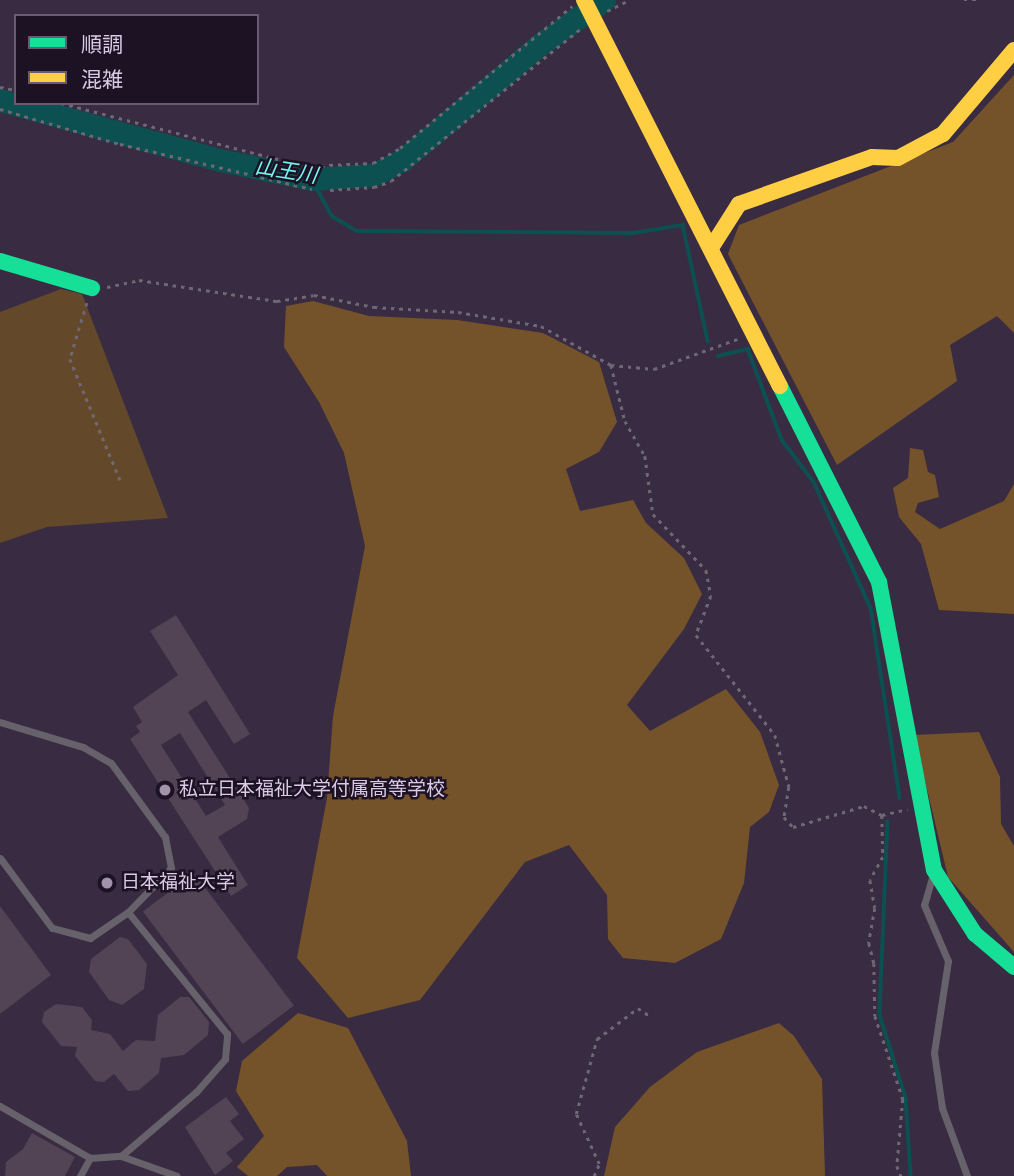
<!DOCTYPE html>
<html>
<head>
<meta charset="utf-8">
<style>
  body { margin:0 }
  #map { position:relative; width:1014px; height:1176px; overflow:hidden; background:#392b41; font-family:"Varela Round","Noto Sans JP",sans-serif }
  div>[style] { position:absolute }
  .green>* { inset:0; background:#63482a }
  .forest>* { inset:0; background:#75532a }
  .stream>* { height:3.5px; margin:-1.75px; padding:0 1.75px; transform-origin:1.75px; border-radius:1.75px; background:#0d5051 }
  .river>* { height:23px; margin:-11.5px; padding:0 11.5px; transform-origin:11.5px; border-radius:11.5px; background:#0d5051 }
  .building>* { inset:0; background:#524355; transform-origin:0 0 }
  .path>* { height:2.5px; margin-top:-1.25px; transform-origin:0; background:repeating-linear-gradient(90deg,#6f6773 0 3.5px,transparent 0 8.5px) }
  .lane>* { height:7px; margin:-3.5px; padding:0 3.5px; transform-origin:3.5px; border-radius:3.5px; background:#66616a }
  .fast>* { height:16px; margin:-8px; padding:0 8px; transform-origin:8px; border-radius:8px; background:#16e098 }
  .slow>* { height:16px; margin:-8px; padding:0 8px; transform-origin:8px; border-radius:8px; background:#ffcf43 }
  .dots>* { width:19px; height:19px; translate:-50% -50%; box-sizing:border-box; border:4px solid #1d1124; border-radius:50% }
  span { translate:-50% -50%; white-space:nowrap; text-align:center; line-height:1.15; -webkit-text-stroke:5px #1d1124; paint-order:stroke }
  .poi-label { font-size:19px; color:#dacae4 }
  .left { translate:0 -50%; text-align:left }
  .water-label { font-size:21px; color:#76f5f1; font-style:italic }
  .legend { position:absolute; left:14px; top:14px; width:245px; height:91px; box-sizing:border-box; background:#1d1124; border:2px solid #695b71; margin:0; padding:9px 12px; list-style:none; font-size:21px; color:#dacae4 }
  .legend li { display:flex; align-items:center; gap:14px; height:35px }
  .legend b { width:35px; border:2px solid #695b71 }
</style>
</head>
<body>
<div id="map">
  <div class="green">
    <i style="clip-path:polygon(61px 289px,82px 294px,168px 518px,47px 527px,0 543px,0 312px)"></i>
  </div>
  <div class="forest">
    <i style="clip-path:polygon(1014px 75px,1014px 333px,997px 316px,950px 345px,957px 381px,837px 465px,728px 254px,739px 225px,953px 142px)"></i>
    <i style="clip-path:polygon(313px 301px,369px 316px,457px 320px,543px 333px,599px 362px,617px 422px,599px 452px,566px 469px,580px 511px,633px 500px,646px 523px,684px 558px,702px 594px,684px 629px,627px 705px,650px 731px,726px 689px,760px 732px,779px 785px,769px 812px,750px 827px,744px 883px,721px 939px,675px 963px,623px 958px,608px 939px,607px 895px,569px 845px,525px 862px,420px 1000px,348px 1018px,297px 958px,327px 798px,333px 716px,365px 546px,344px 453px,319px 402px,284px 347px,286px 306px)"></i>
    <i style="clip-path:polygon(910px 448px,923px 450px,928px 472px,935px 475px,939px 497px,918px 503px,915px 512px,940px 529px,1004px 501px,1014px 484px,1014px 614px,939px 610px,921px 544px,899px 517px,893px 488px,908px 478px)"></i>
    <i style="clip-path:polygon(979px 732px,1000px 777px,1001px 824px,1014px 846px,1014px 952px,948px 877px,914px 735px)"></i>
    <i style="clip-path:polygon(298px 1013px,348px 1028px,407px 1141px,411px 1176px,327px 1176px,317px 1165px,287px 1167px,277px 1176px,248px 1176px,237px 1167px,264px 1136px,236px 1091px,242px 1061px)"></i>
    <i style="clip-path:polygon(779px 1023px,794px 1036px,822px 1079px,825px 1176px,604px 1176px,615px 1127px,650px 1087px,697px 1052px)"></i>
  </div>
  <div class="stream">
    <i style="left:312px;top:179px;width:42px;rotate:61.6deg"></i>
    <i style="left:332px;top:216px;width:29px;rotate:31deg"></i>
    <i style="left:357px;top:231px;width:276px;rotate:0.4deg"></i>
    <i style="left:633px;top:233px;width:51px;rotate:-9.1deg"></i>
    <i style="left:683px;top:225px;width:119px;rotate:77.8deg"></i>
    <i style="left:718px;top:356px;width:31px;rotate:-13deg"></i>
    <i style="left:748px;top:349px;width:97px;rotate:69.5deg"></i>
    <i style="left:782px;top:440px;width:53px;rotate:52.7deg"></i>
    <i style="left:814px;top:482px;width:138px;rotate:65.7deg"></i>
    <i style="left:871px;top:608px;width:192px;rotate:81.3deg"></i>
    <i style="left:888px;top:821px;width:194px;rotate:92.4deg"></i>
    <i style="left:880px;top:1015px;width:87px;rotate:72.6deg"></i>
    <i style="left:906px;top:1098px;width:78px;rotate:86.3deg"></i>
  </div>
  <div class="river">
    <i style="left:0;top:100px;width:228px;rotate:15.3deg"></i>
    <i style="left:220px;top:160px;width:94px;rotate:11.7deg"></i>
    <i style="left:312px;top:179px;width:61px;rotate:-3.8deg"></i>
    <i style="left:373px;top:175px;width:31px;rotate:-27deg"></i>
    <i style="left:401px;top:161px;width:180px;rotate:-40deg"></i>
    <i style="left:539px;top:45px;width:79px;rotate:-34.7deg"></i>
  </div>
  <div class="building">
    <i style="clip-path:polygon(evenodd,176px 615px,250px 734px,234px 744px,206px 700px,188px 712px,249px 808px,247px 819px,218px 837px,248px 885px,231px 896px,130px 739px,140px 732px,136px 726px,142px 722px,133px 707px,178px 675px,150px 631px,176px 615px,180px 733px,225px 805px,206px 816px,161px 745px,180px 733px)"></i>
    <i style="left:194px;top:873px;width:166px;height:64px;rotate:53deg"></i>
    <i style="clip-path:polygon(0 906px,51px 975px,0 1014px)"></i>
    <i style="clip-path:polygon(120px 937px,128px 939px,147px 964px,144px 989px,122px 1005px,109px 1000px,89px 972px,91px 959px)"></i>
    <i style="clip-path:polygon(180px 997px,189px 997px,209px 1022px,208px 1035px,184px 1055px,161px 1058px,159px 1073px,139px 1090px,128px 1091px,114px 1074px,104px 1082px,95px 1081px,75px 1056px,77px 1047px,61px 1046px,42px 1022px,44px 1012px,56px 1004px,82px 1007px,92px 1020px,91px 1030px,110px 1034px,123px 1051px,136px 1040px,155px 1041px,158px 1015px)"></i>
    <i style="clip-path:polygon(226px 1097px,239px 1114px,230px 1121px,244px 1139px,226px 1153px,233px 1161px,215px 1175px,185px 1127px)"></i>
    <i style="clip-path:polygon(32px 1133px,75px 1157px,65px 1176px,5px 1176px,6px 1162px,23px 1149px)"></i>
  </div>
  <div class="path">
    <i style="left:964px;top:0;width:12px"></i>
    <i style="left:607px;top:11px;width:25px;rotate:-26deg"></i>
    <i style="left:0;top:87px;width:16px;rotate:11deg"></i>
    <i style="left:61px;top:103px;width:251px;rotate:14.5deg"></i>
    <i style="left:304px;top:166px;width:69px;rotate:-2.5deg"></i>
    <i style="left:373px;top:163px;width:31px;rotate:-29deg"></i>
    <i style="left:400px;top:148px;width:223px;rotate:-39.5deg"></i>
    <i style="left:0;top:109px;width:125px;rotate:16.3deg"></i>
    <i style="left:120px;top:144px;width:197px;rotate:13.2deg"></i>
    <i style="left:330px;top:190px;width:44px;rotate:-3.9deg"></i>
    <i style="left:374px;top:187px;width:18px;rotate:-19deg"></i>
    <i style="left:391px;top:181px;width:244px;rotate:-38.8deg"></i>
    <i style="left:107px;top:287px;width:33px;rotate:-12deg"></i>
    <i style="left:139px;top:280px;width:140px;rotate:8.7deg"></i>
    <i style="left:277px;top:301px;width:37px;rotate:-9deg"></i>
    <i style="left:314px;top:295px;width:61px;rotate:11.3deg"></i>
    <i style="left:374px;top:307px;width:84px;rotate:3.4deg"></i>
    <i style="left:458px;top:312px;width:84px;rotate:9.6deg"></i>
    <i style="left:541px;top:326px;width:80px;rotate:29.1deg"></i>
    <i style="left:611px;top:365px;width:43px;rotate:5.3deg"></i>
    <i style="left:654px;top:369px;width:91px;rotate:-19.8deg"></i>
    <i style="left:87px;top:303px;width:59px;rotate:106.9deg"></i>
    <i style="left:70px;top:359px;width:131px;rotate:67.5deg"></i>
    <i style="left:611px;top:365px;width:58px;rotate:76deg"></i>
    <i style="left:625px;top:421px;width:40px;rotate:60.3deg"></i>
    <i style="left:645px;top:456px;width:59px;rotate:82.1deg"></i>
    <i style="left:653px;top:514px;width:77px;rotate:46.6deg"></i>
    <i style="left:706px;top:570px;width:26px;rotate:79deg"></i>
    <i style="left:711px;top:596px;width:42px;rotate:111deg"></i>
    <i style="left:696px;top:635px;width:127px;rotate:51.7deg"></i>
    <i style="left:775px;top:735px;width:54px;rotate:74.9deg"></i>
    <i style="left:789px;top:787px;width:30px;rotate:99deg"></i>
    <i style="left:784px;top:817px;width:13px;rotate:48deg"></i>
    <i style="left:793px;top:827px;width:74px;rotate:-16.5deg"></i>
    <i style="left:864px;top:806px;width:20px;rotate:27deg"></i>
    <i style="left:882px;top:815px;width:26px;rotate:-13deg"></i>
    <i style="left:882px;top:815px;width:42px;rotate:88.6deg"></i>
    <i style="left:883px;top:857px;width:26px;rotate:119deg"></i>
    <i style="left:870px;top:880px;width:28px;rotate:80deg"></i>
    <i style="left:875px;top:908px;width:36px;rotate:100deg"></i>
    <i style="left:869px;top:943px;width:21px;rotate:76deg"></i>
    <i style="left:874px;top:963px;width:53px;rotate:88.9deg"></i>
    <i style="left:875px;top:1016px;width:88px;rotate:71.4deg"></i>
    <i style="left:903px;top:1099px;width:67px;rotate:95.1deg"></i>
    <i style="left:897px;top:1166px;width:11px;rotate:68deg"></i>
    <i style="left:594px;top:1176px;width:13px;rotate:-67deg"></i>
    <i style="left:599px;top:1164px;width:55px;rotate:-114.7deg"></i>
    <i style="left:576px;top:1114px;width:78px;rotate:-74.4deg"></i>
    <i style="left:597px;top:1039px;width:51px;rotate:-37.1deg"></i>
    <i style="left:638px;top:1008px;width:14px;rotate:34deg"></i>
  </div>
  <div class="lane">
    <i style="left:0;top:722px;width:87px;rotate:16.8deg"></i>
    <i style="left:83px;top:747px;width:32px;rotate:30deg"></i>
    <i style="left:111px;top:763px;width:92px;rotate:53.9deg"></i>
    <i style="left:165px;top:837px;width:32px;rotate:79deg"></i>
    <i style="left:171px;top:868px;width:62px;rotate:134.3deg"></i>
    <i style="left:128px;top:912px;width:46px;rotate:145.6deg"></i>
    <i style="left:90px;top:938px;width:39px;rotate:-165deg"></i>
    <i style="left:52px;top:928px;width:87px;rotate:-126.6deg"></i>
    <i style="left:933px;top:874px;width:32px;rotate:106deg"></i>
    <i style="left:924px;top:905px;width:61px;rotate:66.8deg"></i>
    <i style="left:948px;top:961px;width:93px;rotate:98.7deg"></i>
    <i style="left:934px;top:1053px;width:56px;rotate:81.7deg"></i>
    <i style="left:942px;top:1108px;width:72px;rotate:69.8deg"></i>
    <i style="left:0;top:1106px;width:104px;rotate:30deg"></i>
    <i style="left:90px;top:1158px;width:31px;rotate:-4deg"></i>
    <i style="left:121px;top:1156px;width:99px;rotate:-40.5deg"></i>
    <i style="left:196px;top:1092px;width:44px;rotate:-48.7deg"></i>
    <i style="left:225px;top:1059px;width:25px;rotate:-85deg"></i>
    <i style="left:227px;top:1034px;width:157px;rotate:-129.1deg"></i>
    <i style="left:121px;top:1156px;width:59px;rotate:19.7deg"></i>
    <i style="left:80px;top:1176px;width:21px;rotate:-61deg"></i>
  </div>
  <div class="fast">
    <i style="left:0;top:261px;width:96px;rotate:16.4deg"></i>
    <i style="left:780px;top:386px;width:220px;rotate:63.2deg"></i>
    <i style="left:879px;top:582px;width:293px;rotate:79.2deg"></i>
    <i style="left:934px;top:870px;width:76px;rotate:57.4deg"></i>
    <i style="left:975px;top:934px;width:51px;rotate:40.2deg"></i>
  </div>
  <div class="slow">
    <i style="left:584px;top:0;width:433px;rotate:63.1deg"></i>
    <i style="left:711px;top:248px;width:52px;rotate:-57.5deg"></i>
    <i style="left:739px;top:204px;width:141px;rotate:-19.5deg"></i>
    <i style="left:872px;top:157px;width:26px;rotate:2deg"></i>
    <i style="left:898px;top:158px;width:51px;rotate:-28.1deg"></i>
    <i style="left:943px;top:134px;width:110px;rotate:-49.8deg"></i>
  </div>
  <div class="dots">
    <i style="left:165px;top:790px;background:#a292ab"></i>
    <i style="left:107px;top:883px;background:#a292ab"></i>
  </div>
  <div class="poi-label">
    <span class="left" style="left:179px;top:790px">私立日本福祉大学付属高等学校</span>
    <span class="left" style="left:121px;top:883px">日本福祉大学</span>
  </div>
  <div class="water-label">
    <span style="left:286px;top:172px;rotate:9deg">山王川</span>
  </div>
  <ul class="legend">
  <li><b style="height:9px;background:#16e098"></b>順調</li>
  <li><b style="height:9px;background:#ffcf43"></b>混雑</li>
  </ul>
</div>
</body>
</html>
